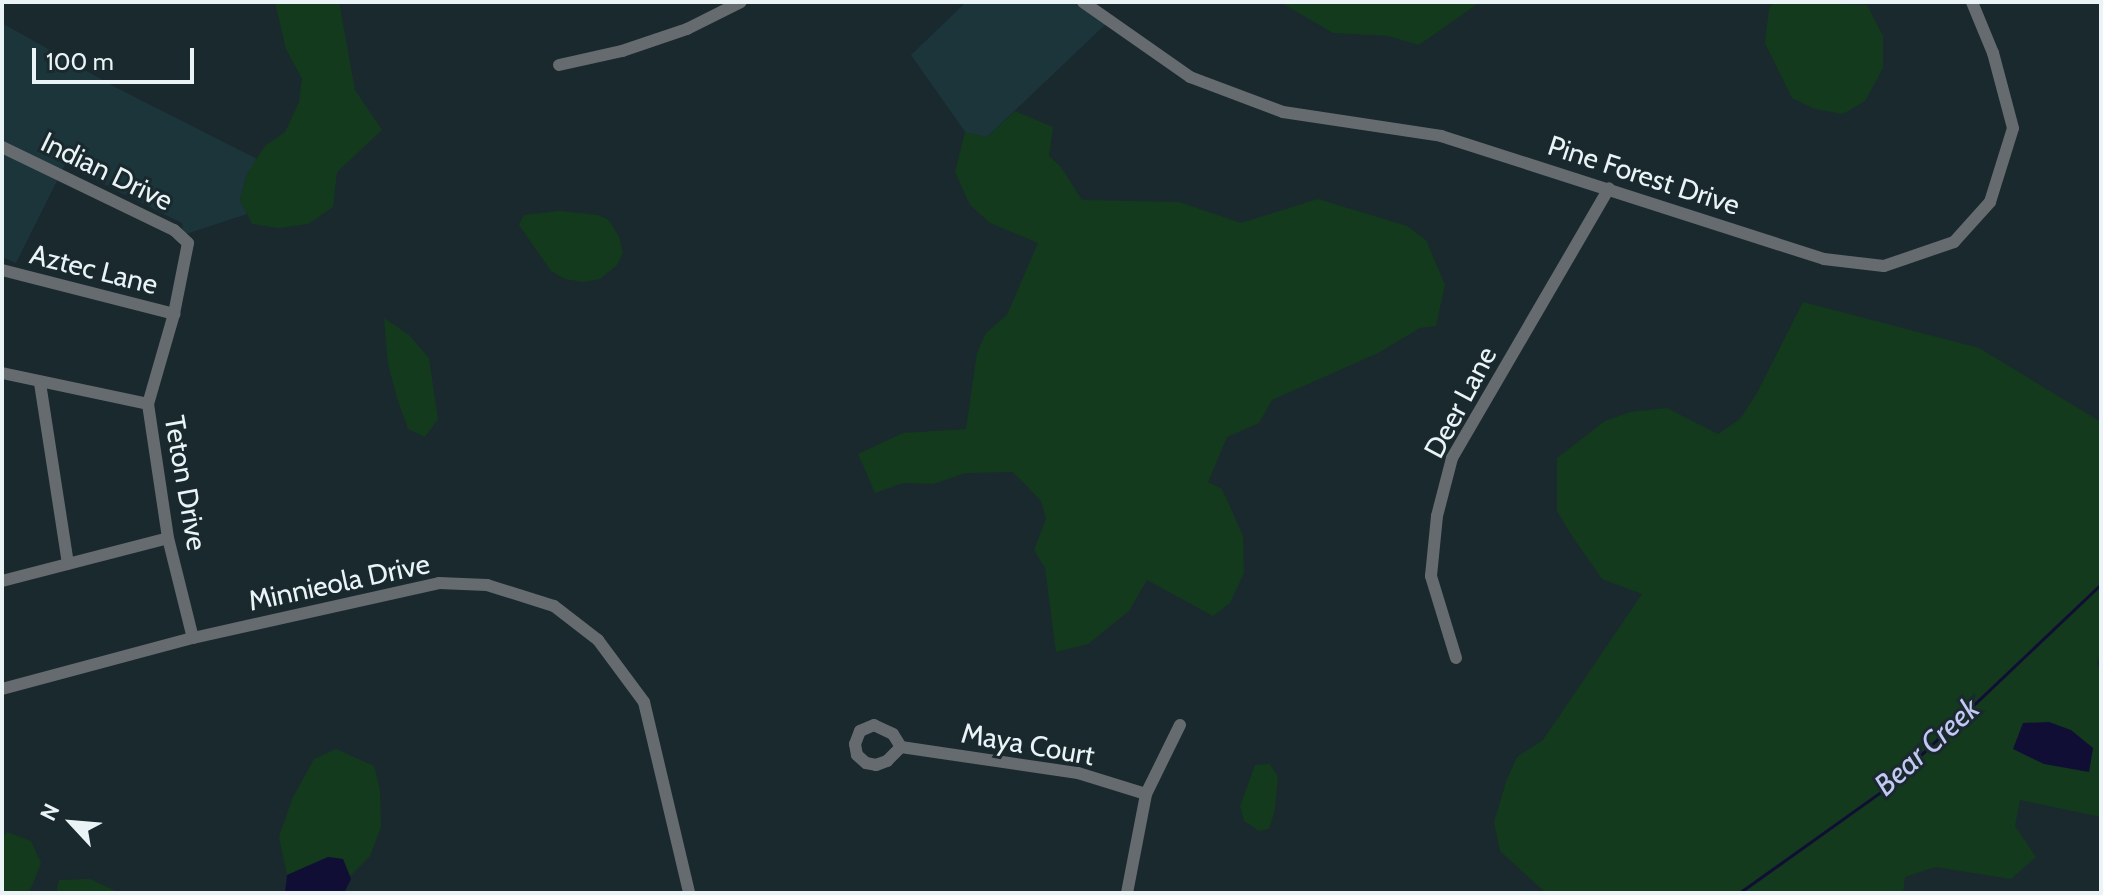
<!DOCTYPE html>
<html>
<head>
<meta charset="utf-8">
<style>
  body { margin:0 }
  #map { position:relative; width:2103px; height:895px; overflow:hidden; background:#19292d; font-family:Cabin,sans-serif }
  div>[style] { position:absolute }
  .built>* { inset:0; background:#1c353b }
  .green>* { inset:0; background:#133a1d }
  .water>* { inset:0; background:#110e35 }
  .stream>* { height:3px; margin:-1.5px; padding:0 1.5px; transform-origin:1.5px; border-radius:1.5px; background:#110e35 }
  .minor>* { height:12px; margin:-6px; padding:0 6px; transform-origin:6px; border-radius:6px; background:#666b70 }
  span { translate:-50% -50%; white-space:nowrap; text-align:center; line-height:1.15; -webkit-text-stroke:6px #19292d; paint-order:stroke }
  .street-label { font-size:28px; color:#eaf4f7 }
  .water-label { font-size:30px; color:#c3c8f4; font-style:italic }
  .frame { position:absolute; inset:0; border:4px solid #eaf4f7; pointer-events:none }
  .north { position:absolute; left:32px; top:783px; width:80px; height:80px; -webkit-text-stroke:6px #19292d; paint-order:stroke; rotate:296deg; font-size:22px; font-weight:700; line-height:32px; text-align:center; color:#eaf4f7 }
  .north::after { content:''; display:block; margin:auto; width:28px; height:36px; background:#eaf4f7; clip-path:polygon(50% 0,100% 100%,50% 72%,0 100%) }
  .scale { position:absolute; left:32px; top:48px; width:162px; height:36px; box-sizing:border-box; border:4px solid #eaf4f7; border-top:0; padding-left:10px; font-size:24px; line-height:28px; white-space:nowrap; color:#eaf4f7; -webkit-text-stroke:6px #19292d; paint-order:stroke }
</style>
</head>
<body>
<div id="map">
  <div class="built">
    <i style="clip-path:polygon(966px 2px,1090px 2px,1110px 20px,987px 137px,966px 133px,911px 55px)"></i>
    <i style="clip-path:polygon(2px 23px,115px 87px,257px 159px,247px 174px,240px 200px,247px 214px,183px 235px,182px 223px,65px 165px,16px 263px,2px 257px)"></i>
  </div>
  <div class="green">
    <i style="clip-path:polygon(275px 2px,339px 2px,355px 90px,382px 130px,337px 172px,333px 207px,308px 224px,278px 228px,252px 224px,240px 200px,247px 174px,265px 146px,285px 132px,299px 102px,302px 79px,286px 49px)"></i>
    <i style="clip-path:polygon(1280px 2px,1480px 2px,1419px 45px,1388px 36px,1333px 33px)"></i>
    <i style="clip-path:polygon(1775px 2px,1867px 5px,1883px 36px,1883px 68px,1865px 101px,1843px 114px,1815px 109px,1792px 98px,1765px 43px,1769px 8px)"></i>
    <i style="clip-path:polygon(1015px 111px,1053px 127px,1049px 156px,1061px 167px,1082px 200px,1179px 202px,1241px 223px,1318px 199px,1407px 226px,1426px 240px,1445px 285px,1436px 326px,1420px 328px,1378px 353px,1272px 400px,1259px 423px,1227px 437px,1208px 482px,1222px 489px,1243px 536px,1244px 573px,1230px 603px,1213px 616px,1147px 580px,1129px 611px,1088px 644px,1056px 652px,1045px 568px,1034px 550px,1046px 519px,1041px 501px,1013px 472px,966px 473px,933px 484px,903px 483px,875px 493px,858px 454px,903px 433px,966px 429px,977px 353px,986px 333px,1007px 315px,1038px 243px,990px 223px,970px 205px,955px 172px,965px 132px,987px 137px)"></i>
    <i style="clip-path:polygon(559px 211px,598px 215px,609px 220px,619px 237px,623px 253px,617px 265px,600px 279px,583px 282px,565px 279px,551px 271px,519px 225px,524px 215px)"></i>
    <i style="clip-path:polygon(1803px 302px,1979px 348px,2101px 422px,2101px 651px,2097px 663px,2101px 672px,2101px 817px,2020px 800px,2015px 826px,2036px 857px,2011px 879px,1935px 867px,1905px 877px,1903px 893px,1546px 893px,1500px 851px,1494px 822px,1507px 779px,1517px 757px,1543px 740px,1642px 594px,1602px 579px,1570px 533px,1557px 511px,1557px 458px,1605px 421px,1630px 412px,1667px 408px,1718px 434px,1740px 419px,1757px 393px)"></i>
    <i style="clip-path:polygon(384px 318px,409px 335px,429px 358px,438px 419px,425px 437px,408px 429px,397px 398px,388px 364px)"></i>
    <i style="clip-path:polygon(336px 749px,374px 766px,380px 790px,381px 827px,370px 856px,350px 876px,343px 859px,328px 857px,287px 875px,279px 837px,292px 799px,314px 759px)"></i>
    <i style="clip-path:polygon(1270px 764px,1278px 777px,1275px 810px,1269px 829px,1259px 831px,1244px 821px,1240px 806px,1255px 765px)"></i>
    <i style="clip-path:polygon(7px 832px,31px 841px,41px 863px,29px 893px,2px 893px,2px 839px)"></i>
    <i style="clip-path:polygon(90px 879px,120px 893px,56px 893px,59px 880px)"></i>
  </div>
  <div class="water">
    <i style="clip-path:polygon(2049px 722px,2071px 730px,2093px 748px,2089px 772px,2044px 764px,2013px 749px,2023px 723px)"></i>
    <i style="clip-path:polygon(328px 857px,343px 859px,351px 879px,344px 893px,285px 893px,287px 875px)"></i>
  </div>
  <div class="stream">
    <i style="left:1739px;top:893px;width:181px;rotate:-35.5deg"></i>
    <i style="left:1886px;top:788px;width:296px;rotate:-43.5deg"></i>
  </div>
  <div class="minor">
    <i style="left:1083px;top:2px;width:131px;rotate:35deg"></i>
    <i style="left:1190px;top:77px;width:99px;rotate:20.6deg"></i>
    <i style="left:1283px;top:112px;width:160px;rotate:8.6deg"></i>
    <i style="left:1441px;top:136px;width:402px;rotate:17.8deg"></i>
    <i style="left:1824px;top:259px;width:60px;rotate:6.7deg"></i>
    <i style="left:1884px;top:266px;width:74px;rotate:-18.9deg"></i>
    <i style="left:1954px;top:242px;width:54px;rotate:-48deg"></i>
    <i style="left:1990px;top:202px;width:77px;rotate:-72.7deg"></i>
    <i style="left:2013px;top:128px;width:78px;rotate:-104.9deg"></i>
    <i style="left:1993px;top:53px;width:55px;rotate:-112.4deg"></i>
    <i style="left:559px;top:65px;width:65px;rotate:-12.5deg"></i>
    <i style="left:622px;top:51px;width:69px;rotate:-18.7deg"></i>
    <i style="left:687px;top:29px;width:60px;rotate:-26.6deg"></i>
    <i style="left:2px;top:147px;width:191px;rotate:25.8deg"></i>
    <i style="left:174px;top:230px;width:19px;rotate:43deg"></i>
    <i style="left:188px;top:243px;width:72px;rotate:101.2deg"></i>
    <i style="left:174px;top:314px;width:94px;rotate:106.1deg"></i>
    <i style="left:148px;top:404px;width:135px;rotate:81.5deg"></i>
    <i style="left:168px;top:538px;width:103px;rotate:76deg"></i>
    <i style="left:2px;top:270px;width:178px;rotate:14.3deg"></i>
    <i style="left:2px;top:373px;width:149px;rotate:12deg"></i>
    <i style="left:40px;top:383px;width:183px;rotate:81.2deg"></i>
    <i style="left:2px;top:581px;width:171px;rotate:-14.5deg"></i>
    <i style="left:1456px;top:658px;width:86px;rotate:-107deg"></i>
    <i style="left:1431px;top:576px;width:60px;rotate:-84.3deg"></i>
    <i style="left:1437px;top:516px;width:60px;rotate:-75.5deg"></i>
    <i style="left:1452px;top:458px;width:312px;rotate:-59.8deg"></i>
    <i style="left:2px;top:689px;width:198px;rotate:-15deg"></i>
    <i style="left:193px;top:638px;width:252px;rotate:-12.6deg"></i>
    <i style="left:439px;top:583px;width:48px;rotate:2.4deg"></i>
    <i style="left:487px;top:585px;width:70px;rotate:17.4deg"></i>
    <i style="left:554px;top:606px;width:56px;rotate:37.7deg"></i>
    <i style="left:598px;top:640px;width:77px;rotate:53.4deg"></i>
    <i style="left:644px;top:702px;width:196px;rotate:76.7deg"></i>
    <i style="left:901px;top:747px;width:15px;rotate:-122deg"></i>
    <i style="left:893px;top:734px;width:21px;rotate:-155deg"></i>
    <i style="left:874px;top:725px;width:15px;rotate:157deg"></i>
    <i style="left:860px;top:731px;width:14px;rotate:111deg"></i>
    <i style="left:855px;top:744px;width:11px;rotate:80deg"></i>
    <i style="left:857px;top:755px;width:12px;rotate:42deg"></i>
    <i style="left:866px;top:763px;width:10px;rotate:11deg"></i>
    <i style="left:876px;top:765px;width:12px;rotate:-20deg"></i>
    <i style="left:887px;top:761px;width:20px;rotate:-45deg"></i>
    <i style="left:901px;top:747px;width:179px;rotate:8.4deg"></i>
    <i style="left:1078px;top:773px;width:71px;rotate:17.2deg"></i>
    <i style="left:1127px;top:893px;width:101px;rotate:-79.1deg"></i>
    <i style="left:1146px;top:794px;width:77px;rotate:-63.8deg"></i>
  </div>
  <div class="street-label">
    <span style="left:107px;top:171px;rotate:26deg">Indian Drive</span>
    <span style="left:1644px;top:175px;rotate:18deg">Pine Forest Drive</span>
    <span style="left:94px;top:269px;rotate:14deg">Aztec Lane</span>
    <span style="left:1460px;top:402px;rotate:-62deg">Deer Lane</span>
    <span style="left:186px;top:483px;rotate:80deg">Teton Drive</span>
    <span style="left:339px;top:582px;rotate:-12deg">Minnieola Drive</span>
    <span style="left:1028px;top:744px;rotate:10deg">Maya Court</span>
  </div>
  <div class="water-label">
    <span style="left:1927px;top:747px;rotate:-42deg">Bear Creek</span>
  </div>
  <div class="frame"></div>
  <div class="north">N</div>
  <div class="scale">100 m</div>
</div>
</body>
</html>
